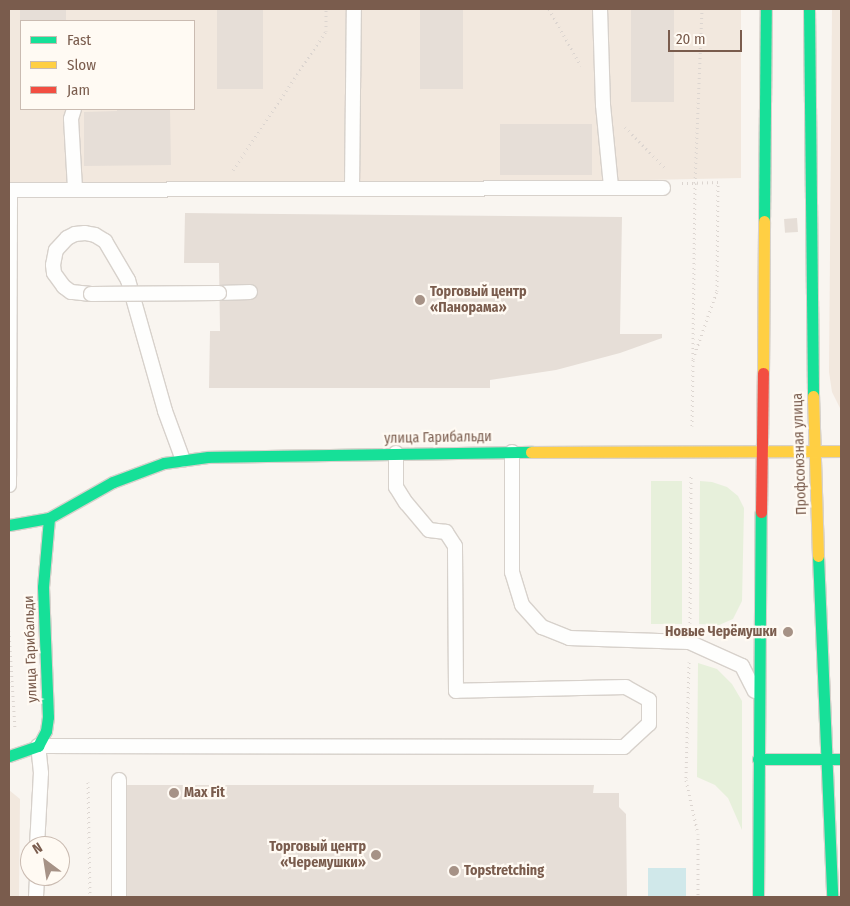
<!DOCTYPE html>
<html>
<head>
<meta charset="utf-8">
<style>
  body { margin:0 }
  #map { position:relative; width:850px; height:906px; overflow:hidden; background:#f9f5f0; font-family:"Fira Sans Condensed",sans-serif }
  div>[style] { position:absolute }
  .residential>* { inset:0; background:#f2e8de }
  .green>* { inset:0; background:#e7f0db; transform-origin:0 0 }
  .water>* { inset:0; background:#d0e8ea; transform-origin:0 0 }
  .building>* { inset:0; background:#e6ded7; transform-origin:0 0 }
  .path>* { height:3px; margin-top:-1.5px; transform-origin:0; background:repeating-linear-gradient(90deg,#dcd5d0 0 1px,transparent 0 5px) }
  .roads { filter:drop-shadow(1px 0 #d7d1cb) drop-shadow(-1px 0 #d7d1cb) drop-shadow(0 1px #d7d1cb) drop-shadow(0 -1px #d7d1cb) }
  .lane>* { height:14px; margin:-7px; padding:0 7px; transform-origin:7px; border-radius:7px; background:#fefefd }
  .fast>* { height:11px; margin:-5.5px; padding:0 5.5px; transform-origin:5.5px; border-radius:5.5px; background:#16e098 }
  .slow>* { height:11px; margin:-5.5px; padding:0 5.5px; transform-origin:5.5px; border-radius:5.5px; background:#ffcf43 }
  .jam>* { height:11px; margin:-5.5px; padding:0 5.5px; transform-origin:5.5px; border-radius:5.5px; background:#f24e42 }
  .bridges { filter:drop-shadow(1px 0 #d7d1cb) drop-shadow(-1px 0 #d7d1cb) drop-shadow(0 1px #d7d1cb) drop-shadow(0 -1px #d7d1cb) }
  .lane-bridge>* { height:14px; margin:-7px; padding:0 7px; transform-origin:7px; border-radius:7px; background:#fefefd }
  .dots>* { width:14px; height:14px; translate:-50% -50%; box-sizing:border-box; border:2px solid #fffaf3; border-radius:50% }
  span { translate:-50% -50%; white-space:nowrap; text-align:center; line-height:1.15; -webkit-text-stroke:4.5px #fffaf3; paint-order:stroke }
  .poi-label { font-size:14px; color:#7a5c4d; font-weight:700 }
  .left { translate:0 -50%; text-align:left }
  .right { translate:-100% -50%; text-align:right }
  .street-label { font-size:14px; color:#7a5c4d }
  .frame { position:absolute; inset:0; border:10px solid #7a5c4d; pointer-events:none }
  .legend { position:absolute; left:20px; top:20px; width:175px; height:90px; box-sizing:border-box; background:#fffaf3; border:1px solid #cabbb1; margin:0; padding:6px 9px; list-style:none; font-size:15px; color:#7a5c4d }
  .legend li { display:flex; align-items:center; gap:10px; height:25px }
  .legend b { width:25px; border:1px solid #cabbb1 }
  .north { position:absolute; left:20px; top:836px; width:50px; height:50px; box-sizing:border-box; background:#fffaf3; border:1px solid #cabbb1; border-radius:50%; rotate:329deg; font-size:14px; font-weight:700; line-height:20px; text-align:center; color:#7a5c4d }
  .north::after { content:''; display:block; margin:auto; width:18px; height:22px; background:#a69286; clip-path:polygon(50% 0,100% 100%,50% 72%,0 100%) }
  .scale { position:absolute; left:668px; top:30px; width:74px; height:22px; box-sizing:border-box; border:2px solid #7a5c4d; border-top:0; padding-left:6px; font-size:15px; line-height:18px; white-space:nowrap; color:#7a5c4d; -webkit-text-stroke:4px #fffaf3; paint-order:stroke }
</style>
</head>
<body>
<div id="map">
  <div class="residential">
    <i style="clip-path:polygon(evenodd,9px 9px,741px 9px,741px 178px,9px 194px,9px 9px,21px 21px,194px 21px,194px 109px,21px 109px,21px 21px)"></i>
    <i style="clip-path:polygon(832px 9px,841px 9px,841px 410px,832px 392px,829px 372px)"></i>
    <i style="clip-path:polygon(9px 790px,20px 799px,19px 897px,9px 897px)"></i>
  </div>
  <div class="green">
    <i style="left:651px;top:481px;width:31px;height:143px"></i>
    <i style="clip-path:polygon(700px 481px,712px 482px,727px 487px,738px 496px,744px 508px,742px 601px,733px 619px,719px 625px,699px 624px)"></i>
    <i style="clip-path:polygon(698px 663px,717px 669px,732px 684px,742px 701px,742px 830px,728px 798px,715px 785px,697px 777px)"></i>
  </div>
  <div class="water">
    <i style="left:686px;top:868px;width:29px;height:38px;rotate:90deg"></i>
  </div>
  <div class="building">
    <i style="left:20px;top:9px;width:46px;height:12px"></i>
    <i style="left:217px;top:9px;width:46px;height:80px"></i>
    <i style="left:420px;top:9px;width:43px;height:80px"></i>
    <i style="left:631px;top:9px;width:43px;height:93px"></i>
    <i style="clip-path:polygon(117px 109px,170px 109px,171px 165px,84px 166px,84px 112px,117px 111px)"></i>
    <i style="left:500px;top:124px;width:92px;height:51px"></i>
    <i style="clip-path:polygon(185px 213px,622px 217px,620px 334px,662px 334px,662px 338px,620px 353px,556px 370px,490px 380px,490px 388px,209px 388px,210px 331px,220px 331px,219px 263px,184px 263px)"></i>
    <i style="left:797px;top:218px;width:14px;height:13px;rotate:86deg"></i>
    <i style="clip-path:polygon(127px 785px,594px 785px,593px 793px,619px 793px,619px 807px,626px 814px,627px 897px,126px 897px)"></i>
  </div>
  <div class="path">
    <i style="left:549px;top:9px;width:65px;rotate:60.7deg"></i>
    <i style="left:625px;top:127px;width:59px;rotate:45.7deg"></i>
    <i style="left:233px;top:170px;width:167px;rotate:-56.2deg"></i>
    <i style="left:326px;top:31px;width:22px;rotate:-90deg"></i>
    <i style="left:682px;top:183px;width:13px"></i>
    <i style="left:695px;top:183px;width:173px;rotate:90.7deg"></i>
    <i style="left:692px;top:426px;width:67px;rotate:-89.1deg"></i>
    <i style="left:693px;top:359px;width:72px;rotate:-70.6deg"></i>
    <i style="left:717px;top:291px;width:109px;rotate:-89.5deg"></i>
    <i style="left:718px;top:182px;width:23px;rotate:178deg"></i>
    <i style="left:695px;top:183px;width:174px;rotate:-87.7deg"></i>
    <i style="left:690px;top:623px;width:149px;rotate:-89.6deg"></i>
    <i style="left:9px;top:631px;width:97px;rotate:86.5deg"></i>
    <i style="left:689px;top:662px;width:118px;rotate:91.5deg"></i>
    <i style="left:686px;top:780px;width:55px;rotate:77.5deg"></i>
    <i style="left:698px;top:834px;width:63px;rotate:90deg"></i>
    <i style="left:88px;top:782px;width:115px;rotate:89deg"></i>
  </div>
  <div class="roads">
    <div class="lane">
      <i style="left:600px;top:9px;width:96px;rotate:88.2deg"></i>
      <i style="left:603px;top:105px;width:82px;rotate:84.4deg"></i>
      <i style="left:74px;top:109px;width:10px;rotate:107deg"></i>
      <i style="left:71px;top:119px;width:69px;rotate:86.7deg"></i>
      <i style="left:352px;top:188px;width:179px;rotate:-89.4deg"></i>
      <i style="left:219px;top:293px;width:31px;rotate:-2deg"></i>
      <i style="left:91px;top:294px;width:20px;rotate:-174deg"></i>
      <i style="left:71px;top:292px;width:9px;rotate:-144deg"></i>
      <i style="left:64px;top:287px;width:17px;rotate:-126deg"></i>
      <i style="left:54px;top:273px;width:8px;rotate:-97deg"></i>
      <i style="left:53px;top:265px;width:15px;rotate:-79deg"></i>
      <i style="left:56px;top:250px;width:16px;rotate:-47deg"></i>
      <i style="left:67px;top:238px;width:9px;rotate:-27deg"></i>
      <i style="left:75px;top:234px;width:10px;rotate:-6deg"></i>
      <i style="left:85px;top:233px;width:10px;rotate:11deg"></i>
      <i style="left:95px;top:235px;width:12px;rotate:31deg"></i>
      <i style="left:105px;top:241px;width:45px;rotate:59.5deg"></i>
      <i style="left:128px;top:280px;width:136px;rotate:74.2deg"></i>
      <i style="left:165px;top:411px;width:52px;rotate:69.8deg"></i>
      <i style="left:512px;top:452px;width:120px;rotate:90deg"></i>
      <i style="left:512px;top:572px;width:34px;rotate:73deg"></i>
      <i style="left:522px;top:605px;width:30px;rotate:48deg"></i>
      <i style="left:542px;top:627px;width:29px;rotate:22deg"></i>
      <i style="left:569px;top:638px;width:120px;rotate:1.9deg"></i>
      <i style="left:689px;top:642px;width:58px;rotate:24.4deg"></i>
      <i style="left:742px;top:666px;width:28px;rotate:63deg"></i>
      <i style="left:9px;top:485px;width:295px;rotate:-89.8deg"></i>
      <i style="left:10px;top:190px;width:653px;rotate:-0.18deg"></i>
      <i style="left:119px;top:780px;width:117px;rotate:90deg"></i>
      <i style="left:37px;top:846px;width:73px;rotate:-86.9deg"></i>
      <i style="left:41px;top:773px;width:27px;rotate:-96deg"></i>
      <i style="left:38px;top:746px;width:586px;rotate:0.1deg"></i>
      <i style="left:624px;top:747px;width:34px;rotate:-43deg"></i>
      <i style="left:649px;top:724px;width:24px;rotate:-90deg"></i>
      <i style="left:649px;top:700px;width:26px;rotate:-151deg"></i>
      <i style="left:626px;top:687px;width:170px;rotate:178.7deg"></i>
      <i style="left:456px;top:691px;width:145px;rotate:-90.4deg"></i>
      <i style="left:455px;top:546px;width:17px;rotate:-123deg"></i>
      <i style="left:446px;top:532px;width:17px;rotate:-173deg"></i>
      <i style="left:429px;top:530px;width:35px;rotate:-130deg"></i>
      <i style="left:406px;top:503px;width:19px;rotate:-122deg"></i>
      <i style="left:396px;top:487px;width:34px;rotate:-90deg"></i>
      <i style="left:36px;top:897px;width:21px;rotate:-87deg"></i>
    </div>
    <div class="fast">
      <i style="left:809px;top:9px;width:387px;rotate:89.4deg"></i>
      <i style="left:764px;top:221px;width:212px;rotate:-89.5deg"></i>
      <i style="left:9px;top:525px;width:41px;rotate:-9.9deg"></i>
      <i style="left:49px;top:518px;width:73px;rotate:-29.4deg"></i>
      <i style="left:113px;top:482px;width:54px;rotate:-20.4deg"></i>
      <i style="left:164px;top:463px;width:44px;rotate:-7.8deg"></i>
      <i style="left:208px;top:457px;width:323px;rotate:-0.9deg"></i>
      <i style="left:818px;top:556px;width:341px;rotate:87.6deg"></i>
      <i style="left:9px;top:756px;width:31px;rotate:-19deg"></i>
      <i style="left:38px;top:746px;width:17px;rotate:-62deg"></i>
      <i style="left:46px;top:731px;width:14px;rotate:-82deg"></i>
      <i style="left:48px;top:717px;width:130px;rotate:-92.2deg"></i>
      <i style="left:43px;top:587px;width:69px;rotate:-85deg"></i>
      <i style="left:758px;top:759px;width:83px"></i>
      <i style="left:758px;top:897px;width:385px;rotate:-89.6deg"></i>
    </div>
    <div class="slow">
      <i style="left:763px;top:373px;width:152px;rotate:-89.6deg"></i>
      <i style="left:813px;top:396px;width:160px;rotate:88.2deg"></i>
      <i style="left:531px;top:452px;width:310px;rotate:-0.2deg"></i>
    </div>
    <div class="jam">
      <i style="left:761px;top:512px;width:139px;rotate:-89.2deg"></i>
    </div>
  </div>
  <div class="bridges">
    <div class="lane-bridge">
      <i style="left:91px;top:294px;width:128px;rotate:-0.4deg"></i>
    </div>
  </div>
  <div class="dots">
    <i style="left:420px;top:300px;background:#a69286"></i>
    <i style="left:788px;top:632px;background:#a69286"></i>
    <i style="left:174px;top:793px;background:#a69286"></i>
    <i style="left:376px;top:855px;background:#a69286"></i>
    <i style="left:454px;top:871px;background:#a69286"></i>
  </div>
  <div class="poi-label">
    <span class="left" style="left:430px;top:300px">Торговый центр<br>«Панорама»</span>
    <span class="right" style="left:777px;top:632px">Новые Черёмушки</span>
    <span class="left" style="left:184px;top:793px">Max Fit</span>
    <span class="right" style="left:366px;top:855px">Торговый центр<br>«Черемушки»</span>
    <span class="left" style="left:464px;top:871px">Topstretching</span>
  </div>
  <div class="street-label">
    <span style="left:438px;top:438px;rotate:-1deg">улица Гарибальди</span>
    <span style="left:800px;top:454px;rotate:-92deg">Профсоюзная улица</span>
    <span style="left:31px;top:649px;rotate:-92deg">улица Гарибальди</span>
  </div>
  <div class="frame"></div>
  <ul class="legend">
  <li><b style="height:6px;background:#16e098"></b>Fast</li>
  <li><b style="height:6px;background:#ffcf43"></b>Slow</li>
  <li><b style="height:6px;background:#f24e42"></b>Jam</li>
  </ul>
  <div class="north">N</div>
  <div class="scale">20 m</div>
</div>
</body>
</html>
